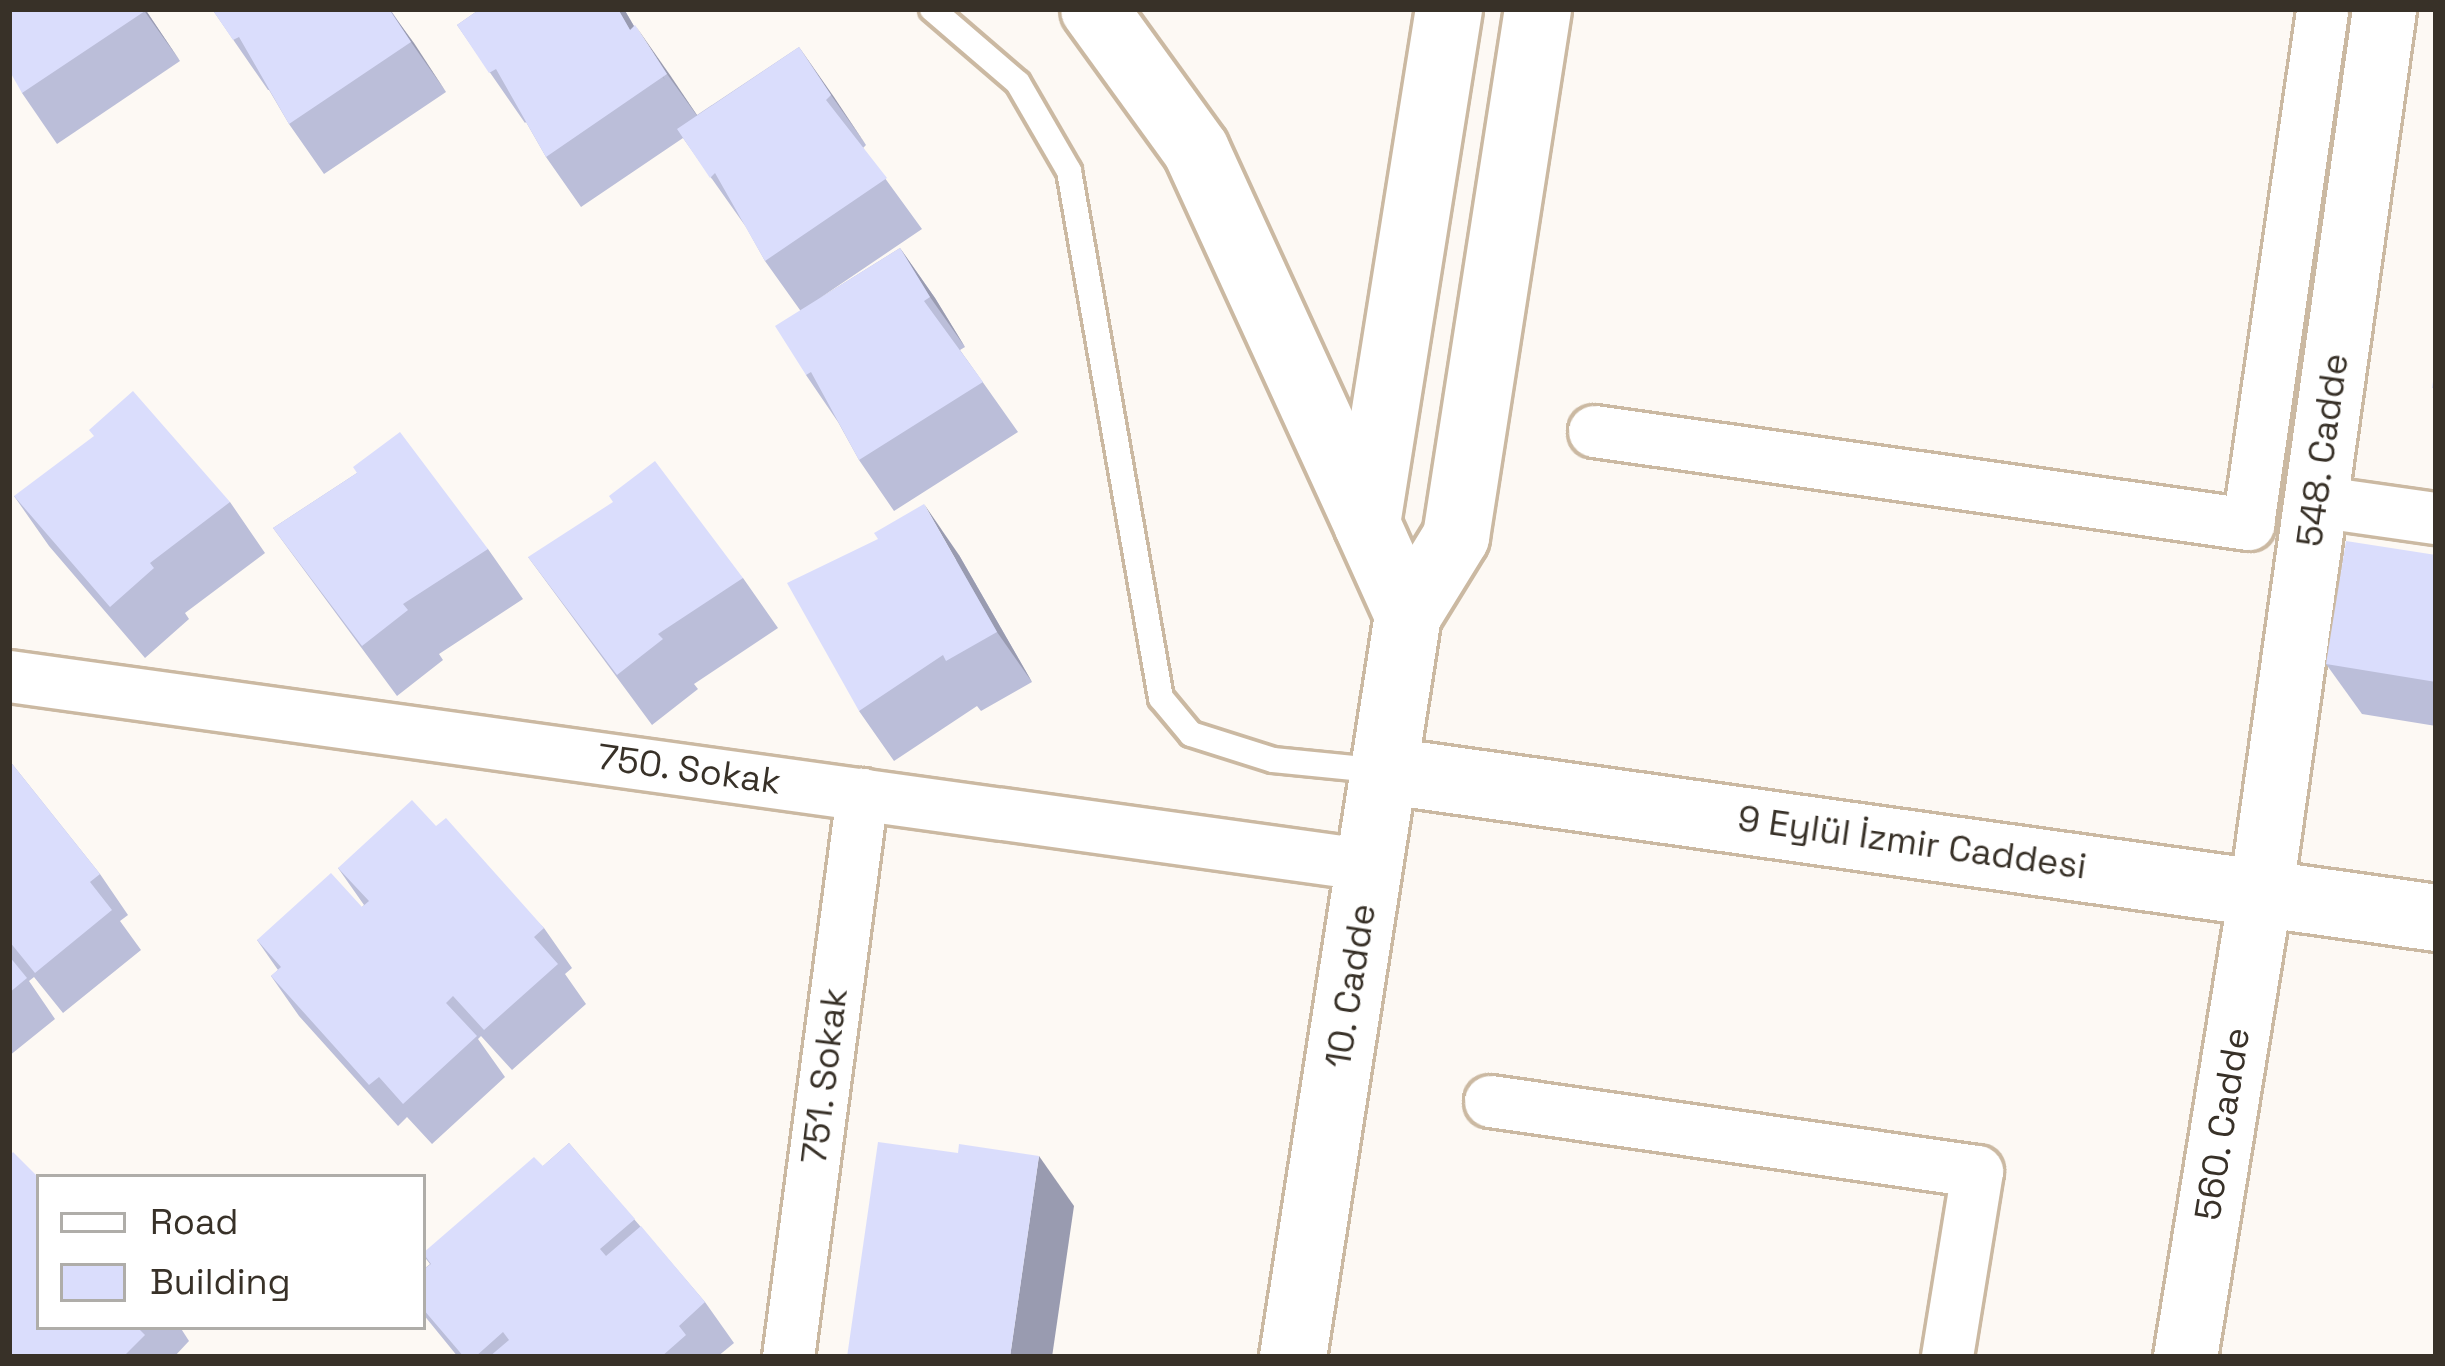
<!DOCTYPE html>
<html>
<head>
<meta charset="utf-8">
<style>
  body { margin:0 }
  #map { position:relative; width:2445px; height:1366px; overflow:hidden; background:#fdf9f4; font-family:"Space Grotesk",sans-serif }
  div>[style] { position:absolute }
  .roads { filter:drop-shadow(3px 0 #cbb9a2) drop-shadow(-3px 0 #cbb9a2) drop-shadow(0 3px #cbb9a2) drop-shadow(0 -3px #cbb9a2) }
  .service>* { height:24px; margin:-12px; padding:0 12px; transform-origin:12px; border-radius:12px; background:#fff }
  .minor>* { height:51px; margin:-25.5px; padding:0 25.5px; transform-origin:25.5px; border-radius:25.5px; background:#fff }
  .tertiary>* { height:63px; margin:-31.5px; padding:0 31.5px; transform-origin:31.5px; border-radius:31.5px; background:#fff }
  .secondary>* { height:66px; margin:-33px; padding:0 33px; transform-origin:33px; border-radius:33px; background:#fff }
  .wall>* { inset:0; background:#bbbed9 }
  .shaded-wall>* { inset:0; background:#999bb0 }
  .building>* { inset:0; background:#daddfc }
  span { translate:-50% -50%; white-space:nowrap; text-align:center; line-height:1.15; -webkit-text-stroke:12px #fff; paint-order:stroke }
  .street-label { font-size:36px; color:#383128 }
  .frame { position:absolute; inset:0; border:12px solid #383128; pointer-events:none }
  .legend { position:absolute; left:36px; top:1174px; width:390px; height:156px; box-sizing:border-box; background:#fff; border:3px solid #afada9; margin:0; padding:15px 21px; list-style:none; font-size:36px; color:#383128 }
  .legend li { display:flex; align-items:center; gap:24px; height:60px }
  .legend b { width:60px; border:3px solid #afada9 }
</style>
</head>
<body>
<div id="map">
  <div class="roads">
    <div class="service">
      <i style="left:932px;top:9px;width:113px;rotate:40.7deg"></i>
      <i style="left:1018px;top:83px;width:102px;rotate:59.9deg"></i>
      <i style="left:1069px;top:171px;width:535px;rotate:80.1deg"></i>
      <i style="left:1161px;top:698px;width:47px;rotate:50.2deg"></i>
      <i style="left:1191px;top:734px;width:86px;rotate:17.6deg"></i>
      <i style="left:1273px;top:760px;width:111px;rotate:5.7deg"></i>
    </div>
    <div class="minor">
      <i style="left:1594px;top:431px;width:661px;rotate:8.09deg"></i>
      <i style="left:2248px;top:524px;width:518px;rotate:-81.79deg"></i>
      <i style="left:2316px;top:501px;width:121px;rotate:8.1deg"></i>
      <i style="left:9px;top:676px;width:1374px;rotate:7.91deg"></i>
      <i style="left:1490px;top:1101px;width:492px;rotate:8.2deg"></i>
      <i style="left:1977px;top:1171px;width:188px;rotate:99.2deg"></i>
      <i style="left:788px;top:1357px;width:568px;rotate:-82.51deg"></i>
    </div>
    <div class="tertiary">
      <i style="left:2185px;top:1357px;width:473px;rotate:-80.8deg"></i>
      <i style="left:2261px;top:890px;width:890px;rotate:-82.05deg"></i>
    </div>
    <div class="secondary">
      <i style="left:1094px;top:9px;width:174px;rotate:54.1deg"></i>
      <i style="left:1196px;top:150px;width:411px;rotate:65.4deg"></i>
      <i style="left:1449px;top:9px;width:521px;rotate:99.05deg"></i>
      <i style="left:1367px;top:524px;width:100px;rotate:65.7deg"></i>
      <i style="left:1408px;top:615px;width:92px;rotate:-58.4deg"></i>
      <i style="left:1456px;top:537px;width:534px;rotate:-81.17deg"></i>
      <i style="left:1388px;top:771px;width:1058px;rotate:7.98deg"></i>
      <i style="left:1293px;top:1357px;width:751px;rotate:-81.19deg"></i>
    </div>
  </div>
  <div class="wall">
    <i style="clip-path:polygon(9px 9px,145px 9px,180px 61px,57px 144px,22px 93px)"></i>
    <i style="clip-path:polygon(212px 9px,390px 9px,446px 92px,324px 174px,289px 124px,269px 90px,268px 90px)"></i>
    <i style="clip-path:polygon(480px 9px,624px 9px,634px 26px,697px 115px,799px 47px,866px 145px,863px 148px,922px 229px,820px 298px,900px 248px,935px 298px,965px 347px,960px 350px,1018px 432px,894px 511px,859px 460px,838px 422px,806px 375px,800px 310px,765px 261px,746px 227px,683px 138px,581px 207px,546px 157px,526px 122px,525px 123px,457px 25px)"></i>
    <i style="clip-path:polygon(357px 473px,488px 549px,523px 599px,439px 654px,443px 660px,397px 696px,273px 528px)"></i>
    <i style="clip-path:polygon(14px 496px,230px 502px,265px 553px,185px 613px,189px 619px,145px 658px,49px 546px)"></i>
    <i style="clip-path:polygon(959px 555px,1032px 682px,981px 711px,977px 706px,894px 761px,859px 711px)"></i>
    <i style="clip-path:polygon(2436px 555px,2436px 726px,2362px 714px,2326px 664px)"></i>
    <i style="clip-path:polygon(528px 557px,743px 578px,778px 628px,694px 684px,698px 689px,652px 725px)"></i>
    <i style="clip-path:polygon(9px 760px,100px 874px,128px 915px,120px 921px,141px 950px,63px 1013px,34px 977px,29px 981px,55px 1019px,9px 1056px)"></i>
    <i style="clip-path:polygon(436px 826px,544px 928px,572px 968px,565px 974px,586px 1004px,512px 1070px,481px 1036px,478px 1039px,505px 1077px,432px 1144px,407px 1117px,398px 1126px,299px 1016px,271px 976px,278px 970px,257px 940px,362px 907px,364px 905px,338px 868px)"></i>
    <i style="clip-path:polygon(569px 1143px,705px 1302px,734px 1343px,717px 1357px,458px 1357px,423px 1314px,423px 1270px,430px 1264px,423px 1255px,543px 1166px)"></i>
    <i style="clip-path:polygon(39px 1327px,180px 1327px,189px 1341px,174px 1357px,9px 1357px)"></i>
  </div>
  <div class="shaded-wall">
    <i style="clip-path:polygon(143px 9px,145px 9px,180px 61px)"></i>
    <i style="clip-path:polygon(389px 9px,414px 43px,446px 92px,411px 42px)"></i>
    <i style="clip-path:polygon(618px 9px,624px 9px,665px 80px,630px 30px)"></i>
    <i style="clip-path:polygon(635px 25px,670px 75px,703px 124px,667px 74px)"></i>
    <i style="clip-path:polygon(799px 47px,834px 97px,866px 145px,831px 95px)"></i>
    <i style="clip-path:polygon(900px 248px,935px 298px,965px 347px,930px 297px)"></i>
    <i style="clip-path:polygon(924px 504px,959px 555px,1032px 682px,997px 632px)"></i>
    <i style="clip-path:polygon(1039px 1156px,1074px 1206px,1052px 1357px,1010px 1357px)"></i>
  </div>
  <div class="building">
    <i style="clip-path:polygon(9px 9px,143px 9px,145px 11px,22px 93px,9px 70px)"></i>
    <i style="clip-path:polygon(212px 9px,389px 9px,411px 42px,289px 124px,239px 37px,233px 40px)"></i>
    <i style="clip-path:polygon(480px 9px,618px 9px,630px 30px,635px 25px,667px 74px,546px 157px,496px 69px,489px 73px,457px 25px)"></i>
    <i style="clip-path:polygon(799px 47px,831px 95px,826px 100px,887px 178px,765px 261px,715px 173px,710px 178px,677px 129px)"></i>
    <i style="clip-path:polygon(900px 248px,930px 297px,924px 301px,983px 382px,859px 460px,811px 372px,806px 375px,775px 326px)"></i>
    <i style="clip-path:polygon(2436px 363px,2436px 389px,2432px 388px)"></i>
    <i style="clip-path:polygon(133px 391px,230px 502px,150px 563px,154px 568px,110px 607px,14px 496px,94px 436px,89px 430px)"></i>
    <i style="clip-path:polygon(400px 432px,488px 549px,403px 604px,408px 610px,362px 646px,273px 528px,357px 473px,353px 467px)"></i>
    <i style="clip-path:polygon(655px 461px,743px 578px,658px 634px,663px 639px,617px 675px,528px 557px,613px 502px,609px 496px)"></i>
    <i style="clip-path:polygon(924px 504px,997px 632px,946px 661px,943px 655px,859px 711px,787px 583px,878px 539px,874px 533px)"></i>
    <i style="clip-path:polygon(2346px 541px,2436px 555px,2436px 682px,2326px 664px)"></i>
    <i style="clip-path:polygon(9px 760px,100px 874px,90px 882px,112px 910px,35px 973px,9px 941px)"></i>
    <i style="clip-path:polygon(412px 800px,436px 826px,446px 818px,544px 928px,534px 937px,558px 964px,484px 1030px,453px 996px,446px 1003px,477px 1036px,403px 1104px,379px 1077px,369px 1085px,271px 976px,281px 967px,257px 940px,331px 873px,362px 907px,369px 901px,338px 868px)"></i>
    <i style="clip-path:polygon(9px 956px,27px 978px,9px 993px)"></i>
    <i style="clip-path:polygon(878px 1142px,958px 1153px,959px 1144px,1039px 1156px,1010px 1357px,847px 1357px)"></i>
    <i style="clip-path:polygon(569px 1143px,635px 1219px,600px 1249px,606px 1256px,641px 1226px,705px 1302px,679px 1326px,686px 1335px,661px 1357px,489px 1357px,509px 1340px,503px 1332px,475px 1357px,464px 1357px,423px 1309px,423px 1270px,431px 1264px,423px 1253px,534px 1157px,543px 1166px)"></i>
    <i style="clip-path:polygon(13px 1152px,39px 1178px,39px 1327px,137px 1327px,145px 1335px,123px 1357px,9px 1357px,9px 1157px)"></i>
  </div>
  <div class="street-label">
    <span style="left:2323px;top:450px;rotate:-82deg">548. Cadde</span>
    <span style="left:689px;top:770px;rotate:8deg">750. Sokak</span>
    <span style="left:1912px;top:843px;rotate:8deg">9 Eylül İzmir Caddesi</span>
    <span style="left:1351px;top:986px;rotate:-81deg">10. Cadde</span>
    <span style="left:825px;top:1076px;rotate:-83deg">751. Sokak</span>
    <span style="left:2223px;top:1124px;rotate:-81deg">560. Cadde</span>
  </div>
  <div class="frame"></div>
  <ul class="legend">
  <li><b style="height:15px;background:#fff"></b>Road</li>
  <li><b style="height:33px;background:#daddfc"></b>Building</li>
  </ul>
</div>
</body>
</html>
